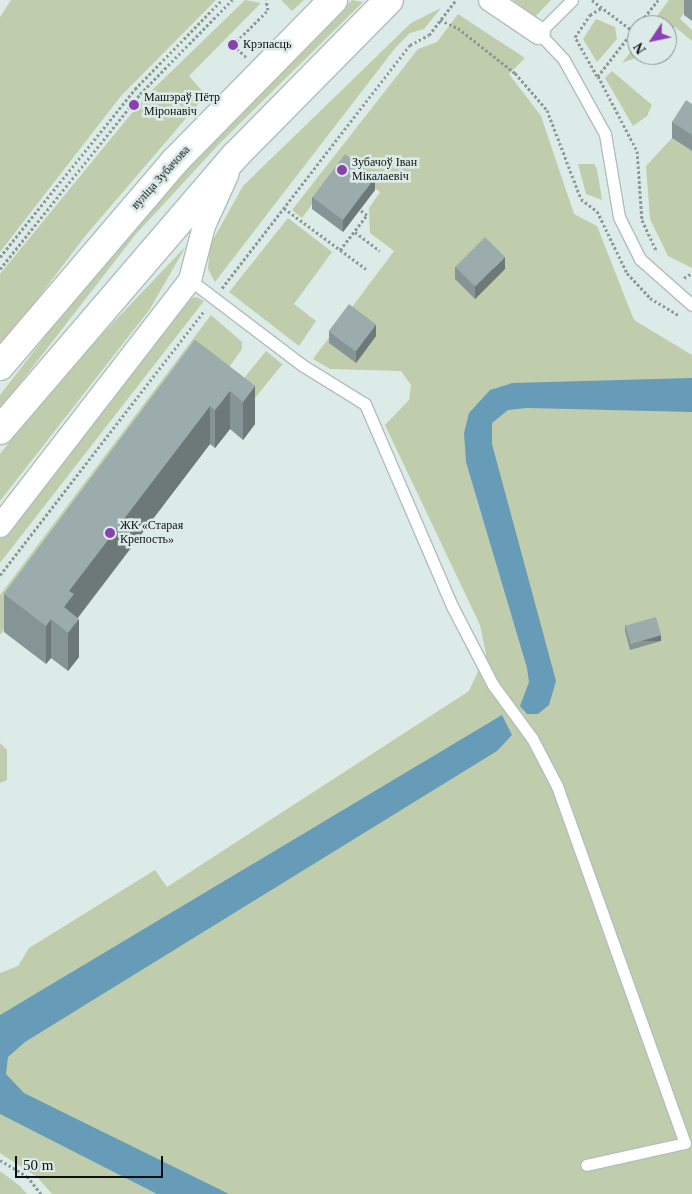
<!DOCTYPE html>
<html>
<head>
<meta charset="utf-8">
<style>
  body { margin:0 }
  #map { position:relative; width:692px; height:1194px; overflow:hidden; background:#dcebe7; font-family:"Times New Roman",serif }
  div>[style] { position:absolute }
  .green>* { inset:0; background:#c0cdad; transform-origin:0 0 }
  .water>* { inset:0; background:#679cb8 }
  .path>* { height:3px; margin-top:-1.5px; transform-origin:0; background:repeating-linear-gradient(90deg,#8f9a97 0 2.5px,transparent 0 5px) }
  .roads { filter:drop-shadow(1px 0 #b0bfbb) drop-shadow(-1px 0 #b0bfbb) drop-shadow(0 1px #b0bfbb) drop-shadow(0 -1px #b0bfbb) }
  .service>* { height:11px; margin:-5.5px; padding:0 5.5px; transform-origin:5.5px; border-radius:5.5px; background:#fff }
  .minor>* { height:22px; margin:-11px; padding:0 11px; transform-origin:11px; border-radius:11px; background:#fff }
  .trunk>* { height:28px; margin:-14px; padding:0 14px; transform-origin:14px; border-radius:14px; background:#fff }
  .wall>* { inset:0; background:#869495 }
  .shaded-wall>* { inset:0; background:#6d7879; transform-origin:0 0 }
  .building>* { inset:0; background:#9cacad; transform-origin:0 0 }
  .dots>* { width:14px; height:14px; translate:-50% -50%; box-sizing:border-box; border:2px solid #dcebe7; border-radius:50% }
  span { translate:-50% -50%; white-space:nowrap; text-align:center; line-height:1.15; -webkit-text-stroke:5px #dcebe7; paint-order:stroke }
  .poi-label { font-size:12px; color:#0c1110 }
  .left { translate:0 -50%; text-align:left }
  .street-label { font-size:12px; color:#0c1110 }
  .north { position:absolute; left:627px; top:15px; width:50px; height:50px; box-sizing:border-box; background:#dcebe7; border:1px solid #899491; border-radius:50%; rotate:236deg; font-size:14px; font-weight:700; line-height:20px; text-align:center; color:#0c1110 }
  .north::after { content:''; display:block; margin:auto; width:18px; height:22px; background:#8a40b1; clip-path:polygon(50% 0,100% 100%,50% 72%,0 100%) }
  .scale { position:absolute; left:15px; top:1156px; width:148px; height:22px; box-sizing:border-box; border:2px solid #0c1110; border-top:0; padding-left:6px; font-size:15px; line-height:18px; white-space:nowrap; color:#0c1110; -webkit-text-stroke:4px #dcebe7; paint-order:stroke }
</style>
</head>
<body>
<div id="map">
  <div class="green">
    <i style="clip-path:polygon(11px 0,216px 0,121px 96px,0 252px,0 17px)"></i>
    <i style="clip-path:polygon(245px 0,261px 3px,189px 76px,206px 95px,86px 235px,0 348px,0 274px,145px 97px)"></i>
    <i style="clip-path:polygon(281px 0,304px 0,292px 11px)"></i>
    <i style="clip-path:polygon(352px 0,363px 2px,220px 143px,136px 234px,0 409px,0 395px,130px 227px)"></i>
    <i style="clip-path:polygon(513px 0,551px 0,535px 17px)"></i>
    <i style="clip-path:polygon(669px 0,692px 0,680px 19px,692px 30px,692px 41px,675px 27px,667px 34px,667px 25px,650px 25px)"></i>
    <i style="clip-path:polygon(441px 8px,424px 29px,410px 33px,396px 47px,215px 282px,208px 269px,210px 245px,243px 186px,411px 23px)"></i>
    <i style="clip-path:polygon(458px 14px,525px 58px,509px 74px,541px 116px,574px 214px,597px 226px,634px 320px,692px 355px,692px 1194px,52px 1194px,37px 1177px,0 1153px,0 973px,18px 966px,29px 948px,155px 870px,167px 887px,469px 691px,486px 654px,480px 625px,385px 425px,409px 400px,411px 385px,401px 371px,330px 369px,313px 359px,394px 251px,370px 233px,369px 208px,380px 192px,342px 164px,302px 218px,292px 210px,418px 49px,437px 42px)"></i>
    <i style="clip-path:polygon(596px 19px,615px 27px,617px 39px,597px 62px,583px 39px)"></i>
    <i style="clip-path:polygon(637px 43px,637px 55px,643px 55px,622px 63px)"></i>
    <i style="clip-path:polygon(612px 71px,652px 105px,647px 116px,633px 126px,605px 78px)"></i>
    <i style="clip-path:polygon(672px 138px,692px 151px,692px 268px,668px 256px,650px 219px,646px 166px)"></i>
    <i style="clip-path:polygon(578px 164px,594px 164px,597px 169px,602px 200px,586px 194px)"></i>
    <i style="clip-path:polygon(288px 218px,332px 252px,294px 304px,316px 321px,299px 346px,229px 292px)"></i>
    <i style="clip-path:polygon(186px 246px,150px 309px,0 501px,0 454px,52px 387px)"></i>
    <i style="clip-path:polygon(196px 297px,204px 301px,0 563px,0 539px,183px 300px)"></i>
    <i style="clip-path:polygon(211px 315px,242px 342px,242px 349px,225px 373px,195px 381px,0 635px,0 595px)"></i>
    <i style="left:266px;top:351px;width:21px;height:58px;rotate:39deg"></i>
    <i style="clip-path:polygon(0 743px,7px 750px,7px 780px,0 783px)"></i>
    <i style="clip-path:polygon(0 1171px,20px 1186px,27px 1194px,0 1194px)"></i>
  </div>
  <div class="water">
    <i style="clip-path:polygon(692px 378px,692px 412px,527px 408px,508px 410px,492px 423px,492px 444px,556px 681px,549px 705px,538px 714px,527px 714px,520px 706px,529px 682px,527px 668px,466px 462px,464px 433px,469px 413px,490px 390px,512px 383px)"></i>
    <i style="clip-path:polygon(502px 715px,512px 735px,497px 751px,25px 1042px,8px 1057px,6px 1074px,24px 1093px,229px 1194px,157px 1194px,0 1114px,0 1015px)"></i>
  </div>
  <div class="path">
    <i style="left:592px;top:0;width:51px;rotate:37.1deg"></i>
    <i style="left:633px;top:31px;width:6px;rotate:-51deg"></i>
    <i style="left:440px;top:20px;width:20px;rotate:24deg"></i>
    <i style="left:458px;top:28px;width:73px;rotate:38.3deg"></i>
    <i style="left:515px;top:73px;width:49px;rotate:49.1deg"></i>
    <i style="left:547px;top:110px;width:95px;rotate:69.1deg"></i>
    <i style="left:581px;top:199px;width:20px;rotate:37deg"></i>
    <i style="left:597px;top:211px;width:69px;rotate:64.2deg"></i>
    <i style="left:627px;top:273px;width:34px;rotate:47deg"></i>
    <i style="left:650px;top:298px;width:33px;rotate:31deg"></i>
    <i style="left:638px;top:25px;width:32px;rotate:-51deg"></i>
    <i style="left:633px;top:31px;width:57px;rotate:127.9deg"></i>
    <i style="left:598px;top:76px;width:85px;rotate:62.5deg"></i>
    <i style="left:637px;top:151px;width:69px;rotate:85.9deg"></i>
    <i style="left:642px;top:220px;width:35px;rotate:65deg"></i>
    <i style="left:246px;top:57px;width:18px;rotate:-137deg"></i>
    <i style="left:233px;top:45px;width:49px;rotate:-45deg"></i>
    <i style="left:268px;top:10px;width:10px;rotate:-101deg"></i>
    <i style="left:597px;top:76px;width:45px;rotate:-119.4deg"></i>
    <i style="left:575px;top:37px;width:27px;rotate:-56deg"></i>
    <i style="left:590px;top:15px;width:13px;rotate:-32deg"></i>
    <i style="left:284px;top:208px;width:102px;rotate:36.6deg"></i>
    <i style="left:355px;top:232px;width:31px;rotate:37deg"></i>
    <i style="left:340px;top:250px;width:44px;rotate:-52.4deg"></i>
    <i style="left:367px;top:215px;width:9px;rotate:-144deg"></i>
    <i style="left:0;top:257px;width:216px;rotate:-51.2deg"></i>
    <i style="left:135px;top:89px;width:124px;rotate:-45.7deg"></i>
    <i style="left:0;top:269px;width:224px;rotate:-51.3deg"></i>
    <i style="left:140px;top:94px;width:132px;rotate:-45.6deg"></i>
    <i style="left:684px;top:278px;width:9px;rotate:-32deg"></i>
    <i style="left:222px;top:288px;width:307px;rotate:-52.3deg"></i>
    <i style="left:410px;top:45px;width:21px;rotate:-28deg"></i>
    <i style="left:429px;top:35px;width:44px;rotate:-52.4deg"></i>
    <i style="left:0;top:575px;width:335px;rotate:-52.3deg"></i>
    <i style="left:0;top:1160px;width:31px;rotate:31deg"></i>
    <i style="left:27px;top:1176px;width:23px;rotate:52deg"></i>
  </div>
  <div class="roads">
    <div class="service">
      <i style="left:572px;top:0;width:47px;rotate:135deg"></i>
      <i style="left:539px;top:33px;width:37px;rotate:47deg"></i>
      <i style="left:564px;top:60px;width:85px;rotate:61deg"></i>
      <i style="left:605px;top:134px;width:84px;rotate:80.4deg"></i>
      <i style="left:619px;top:217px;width:47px;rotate:63.4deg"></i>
      <i style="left:640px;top:259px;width:69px;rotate:41.5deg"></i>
      <i style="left:190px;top:280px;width:141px;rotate:37.2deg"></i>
      <i style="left:302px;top:365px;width:74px;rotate:31.8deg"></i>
      <i style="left:365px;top:404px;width:220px;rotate:66.7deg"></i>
      <i style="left:452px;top:606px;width:89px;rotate:62.6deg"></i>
      <i style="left:493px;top:685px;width:66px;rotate:53.7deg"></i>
      <i style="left:532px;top:738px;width:54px;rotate:62.5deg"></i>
      <i style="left:557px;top:786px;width:379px;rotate:70.3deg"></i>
      <i style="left:685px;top:1143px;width:101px;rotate:167.5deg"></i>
    </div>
    <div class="minor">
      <i style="left:490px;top:0;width:59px;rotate:34deg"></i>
      <i style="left:0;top:526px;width:311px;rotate:-52.3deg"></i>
      <i style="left:190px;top:280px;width:56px;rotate:-75.5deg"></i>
      <i style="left:204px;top:226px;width:58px;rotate:-65.6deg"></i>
    </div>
    <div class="trunk">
      <i style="left:0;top:366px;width:271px;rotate:-49.5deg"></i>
      <i style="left:176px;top:160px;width:224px;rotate:-45.5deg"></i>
      <i style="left:0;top:430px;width:361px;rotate:-49.4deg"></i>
      <i style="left:235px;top:156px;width:219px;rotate:-45.4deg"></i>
    </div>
  </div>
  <div class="wall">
    <i style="clip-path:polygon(684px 0,692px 0,692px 21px,684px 15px)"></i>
    <i style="clip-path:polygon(692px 104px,692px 151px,672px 138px,672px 122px)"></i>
    <i style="clip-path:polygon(375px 190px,343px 232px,312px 209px,312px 197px)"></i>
    <i style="clip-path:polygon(455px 267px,505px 269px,475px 299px,455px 279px)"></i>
    <i style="clip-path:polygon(329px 331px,376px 336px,356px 363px,329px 343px)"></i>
    <i style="clip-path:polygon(195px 340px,255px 386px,255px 424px,243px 440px,230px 429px,215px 448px,210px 444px,78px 618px,79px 657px,68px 671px,51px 658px,46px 664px,4px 632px,4px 594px)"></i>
    <i style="clip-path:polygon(625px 625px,661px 641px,630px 650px,625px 631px)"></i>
  </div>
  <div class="shaded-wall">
    <i style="clip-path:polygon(375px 177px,375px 190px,343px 232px,343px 220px)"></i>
    <i style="clip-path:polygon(505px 257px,505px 269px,475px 299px,475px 287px)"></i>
    <i style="clip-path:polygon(376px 324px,376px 336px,356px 363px,356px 351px)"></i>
    <i style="clip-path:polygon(255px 386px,255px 424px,243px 440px,243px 402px)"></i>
    <i style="clip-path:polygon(230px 391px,230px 429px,215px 448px,215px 410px)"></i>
    <i style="clip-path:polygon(210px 406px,210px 444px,74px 622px,79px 619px,79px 657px,68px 671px,68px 633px,64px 607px,69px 591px)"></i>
    <i style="clip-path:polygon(51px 619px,51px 658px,46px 664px,46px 626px)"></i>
    <i style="left:661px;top:635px;width:6px;height:32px;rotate:90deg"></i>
  </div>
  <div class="building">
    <i style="clip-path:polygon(686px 100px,692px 104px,692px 135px,672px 122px)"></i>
    <i style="left:345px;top:154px;width:38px;height:54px;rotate:37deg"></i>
    <i style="left:485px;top:237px;width:28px;height:42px;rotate:45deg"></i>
    <i style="left:349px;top:304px;width:34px;height:34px;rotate:37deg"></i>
    <i style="clip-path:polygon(195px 340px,255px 386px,243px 402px,230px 391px,215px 410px,210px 406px,69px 591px,74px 594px,64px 607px,79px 619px,68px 633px,51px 619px,46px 626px,4px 594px)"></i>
    <i style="left:656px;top:617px;width:19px;height:32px;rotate:74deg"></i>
  </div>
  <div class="dots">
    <i style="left:233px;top:45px;background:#8a40b1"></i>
    <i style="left:134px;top:105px;background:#8a40b1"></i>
    <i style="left:342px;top:170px;background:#8a40b1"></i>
    <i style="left:110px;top:533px;background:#8a40b1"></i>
  </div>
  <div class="poi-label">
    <span class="left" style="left:243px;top:45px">Крэпасць</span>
    <span class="left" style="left:144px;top:105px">Машэраў Пётр<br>Міронавіч</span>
    <span class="left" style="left:352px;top:170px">Зубачоў Іван<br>Мікалаевіч</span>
    <span class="left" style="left:120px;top:533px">ЖК «Старая<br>Крепость»</span>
  </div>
  <div class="street-label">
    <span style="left:161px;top:178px;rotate:-48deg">вуліца Зубачова</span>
  </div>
  <div class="north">N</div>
  <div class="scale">50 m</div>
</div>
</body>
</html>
